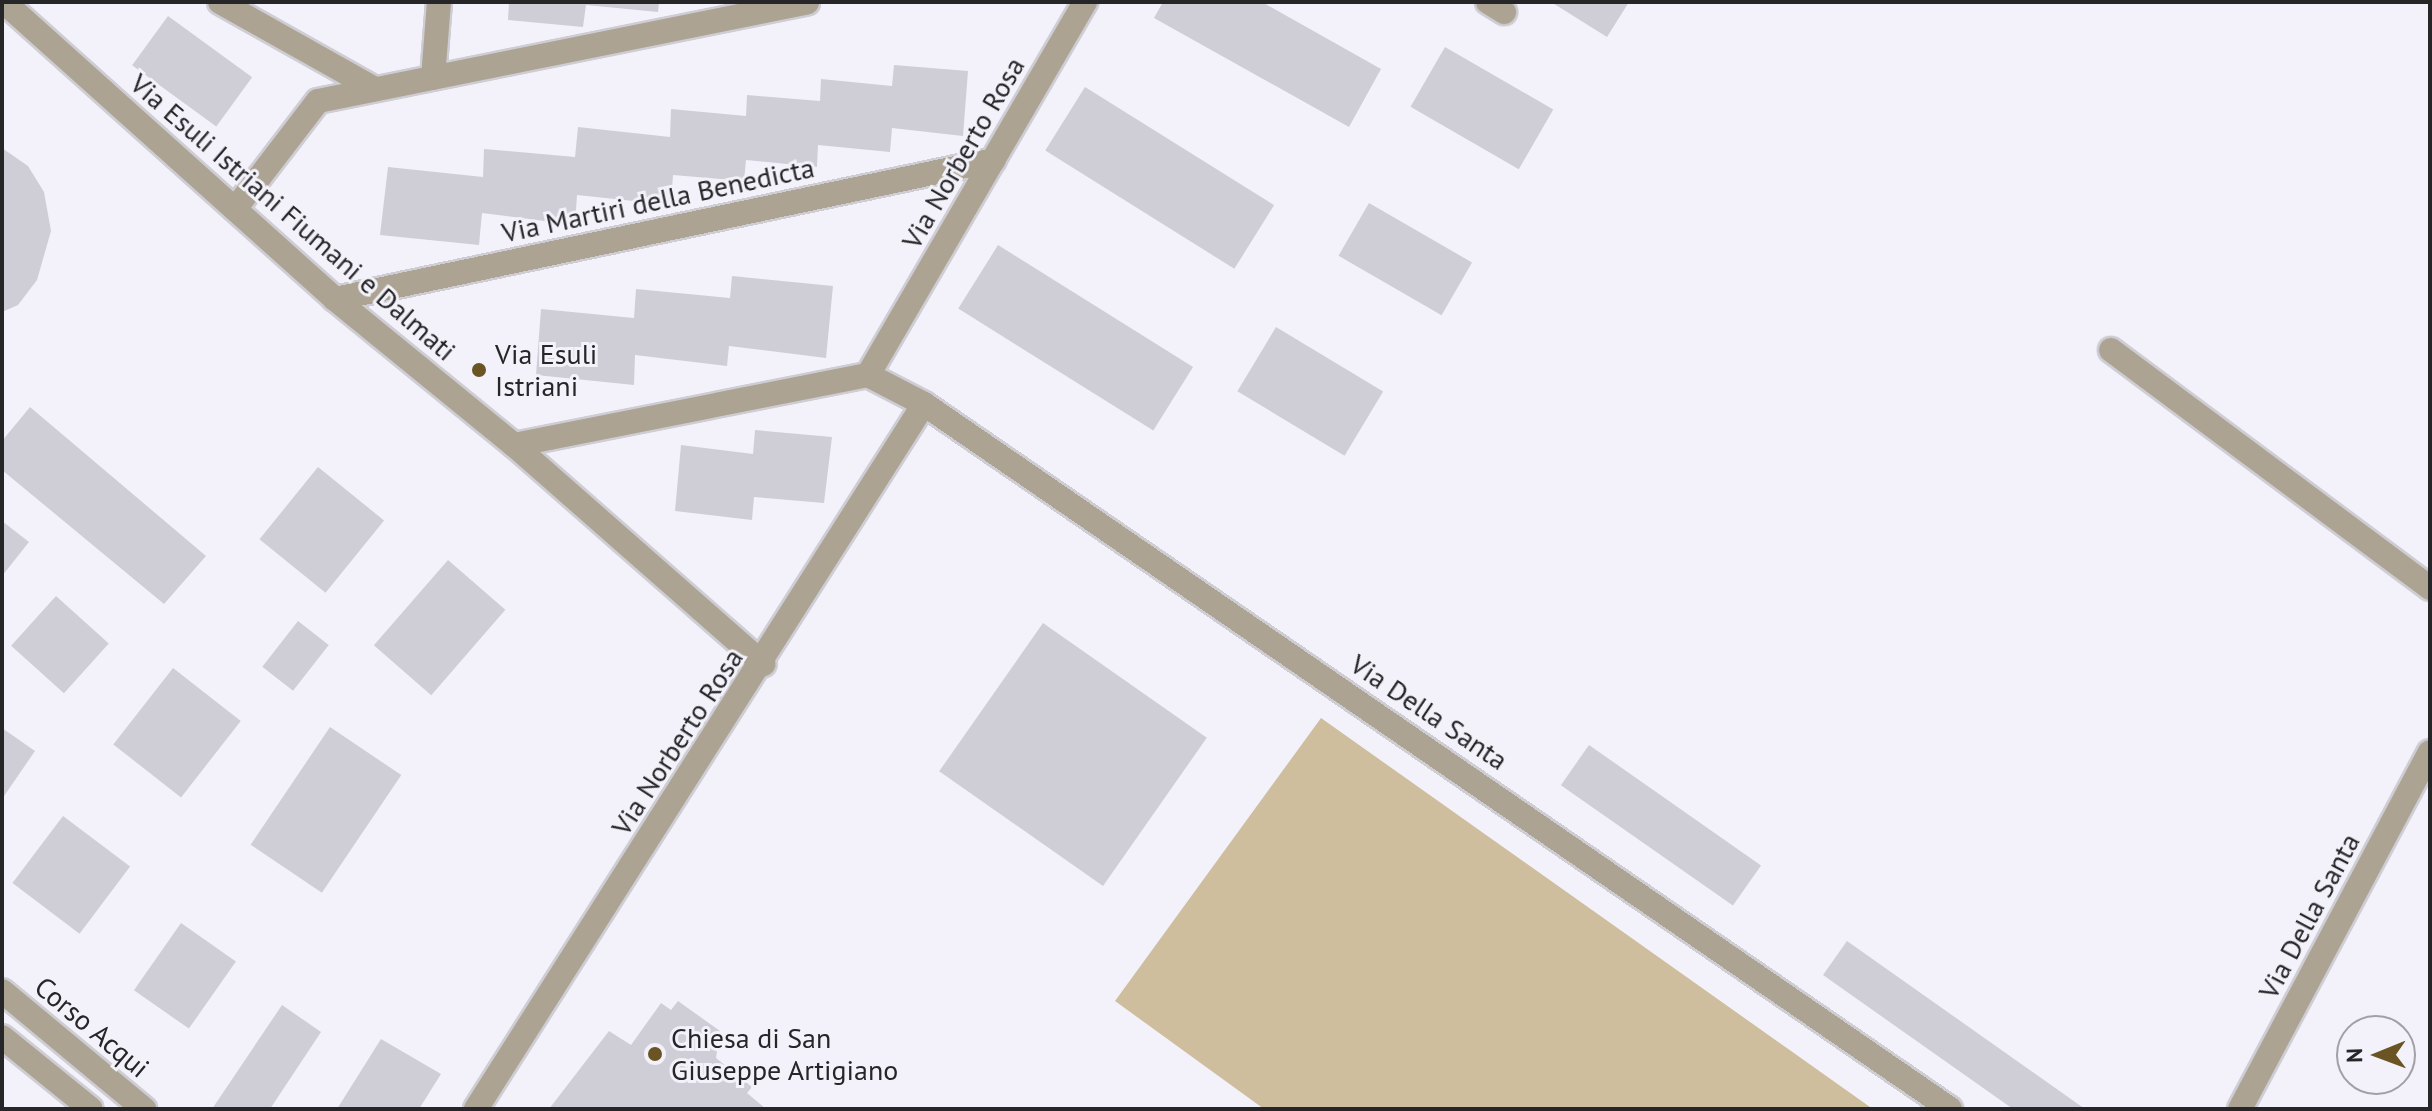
<!DOCTYPE html>
<html>
<head>
<meta charset="utf-8">
<style>
  body { margin:0 }
  #map { position:relative; width:2432px; height:1111px; overflow:hidden; background:#f3f2fa; font-family:"PT Sans",sans-serif }
  div>[style] { position:absolute }
  .green>* { inset:0; background:#cebe9e }
  .building>* { inset:0; background:#cfced6; transform-origin:0 0 }
  .roads { filter:drop-shadow(2px 0 #cecdd4) drop-shadow(-2px 0 #cecdd4) drop-shadow(0 2px #cecdd4) drop-shadow(0 -2px #cecdd4) }
  .minor>* { height:24px; margin:-12px; padding:0 12px; transform-origin:12px; border-radius:12px; background:#aca393 }
  .dots>* { width:22px; height:22px; translate:-50% -50%; box-sizing:border-box; border:4px solid #f3f2fa; border-radius:50% }
  span { translate:-50% -50%; white-space:nowrap; text-align:center; line-height:1.15; -webkit-text-stroke:6px #f3f2fa; paint-order:stroke }
  .street-label { font-size:28px; color:#262629 }
  .poi-label { font-size:28px; color:#262629 }
  .left { translate:0 -50%; text-align:left }
  .frame { position:absolute; inset:0; border:4px solid #262629; pointer-events:none }
  .north { position:absolute; left:2336px; top:1015px; width:80px; height:80px; box-sizing:border-box; background:#f3f2fa; border:2px solid #a1a0a6; border-radius:50%; rotate:269deg; font-size:22px; font-weight:700; line-height:32px; text-align:center; color:#262629 }
  .north::after { content:''; display:block; margin:auto; width:28px; height:36px; background:#6b5424; clip-path:polygon(50% 0,100% 100%,50% 72%,0 100%) }
</style>
</head>
<body>
<div id="map">
  <div class="green">
    <i style="clip-path:polygon(1321px 718px,1870px 1107px,1264px 1109px,1115px 1001px)"></i>
  </div>
  <div class="building">
    <i style="clip-path:polygon(509px 2px,659px 2px,658px 12px,586px 5px,583px 27px,508px 20px)"></i>
    <i style="clip-path:polygon(1163px 2px,1262px 2px,1381px 69px,1349px 127px,1154px 18px)"></i>
    <i style="clip-path:polygon(1551px 2px,1629px 2px,1607px 37px)"></i>
    <i style="left:168px;top:16px;width:104px;height:61px;rotate:36deg"></i>
    <i style="left:1445px;top:47px;width:125px;height:69px;rotate:30deg"></i>
    <i style="clip-path:polygon(894px 65px,968px 71px,963px 136px,892px 128px,890px 152px,818px 145px,817px 167px,746px 160px,744px 181px,673px 175px,671px 205px,577px 195px,575px 225px,482px 213px,479px 245px,380px 235px,388px 167px,483px 177px,484px 149px,575px 157px,578px 127px,670px 137px,671px 109px,746px 116px,747px 95px,820px 101px,821px 79px,892px 86px)"></i>
    <i style="left:1085px;top:87px;width:223px;height:75px;rotate:32deg"></i>
    <i style="clip-path:polygon(2px 148px,28px 166px,44px 192px,51px 231px,37px 280px,18px 305px,2px 312px)"></i>
    <i style="left:1369px;top:203px;width:119px;height:61px;rotate:30deg"></i>
    <i style="left:998px;top:245px;width:230px;height:75px;rotate:32deg"></i>
    <i style="clip-path:polygon(732px 276px,833px 286px,826px 358px,729px 346px,727px 366px,635px 355px,634px 385px,536px 375px,541px 309px,634px 318px,636px 289px,730px 298px)"></i>
    <i style="left:1276px;top:327px;width:125px;height:75px;rotate:31deg"></i>
    <i style="clip-path:polygon(30px 407px,206px 556px,164px 604px,2px 470px,2px 441px)"></i>
    <i style="clip-path:polygon(755px 430px,832px 437px,824px 503px,754px 497px,752px 520px,675px 511px,681px 445px,753px 454px)"></i>
    <i style="left:318px;top:467px;width:85px;height:93px;rotate:39deg"></i>
    <i style="clip-path:polygon(2px 521px,29px 542px,2px 576px)"></i>
    <i style="left:448px;top:560px;width:76px;height:113px;rotate:41deg"></i>
    <i style="left:56px;top:596px;width:71px;height:67px;rotate:42deg"></i>
    <i style="left:298px;top:621px;width:39px;height:58px;rotate:38deg"></i>
    <i style="left:1043px;top:623px;width:200px;height:181px;rotate:35deg"></i>
    <i style="left:173px;top:668px;width:86px;height:97px;rotate:38deg"></i>
    <i style="left:330px;top:727px;width:86px;height:142px;rotate:34deg"></i>
    <i style="clip-path:polygon(2px 728px,35px 751px,2px 799px)"></i>
    <i style="left:1589px;top:745px;width:210px;height:49px;rotate:35deg"></i>
    <i style="left:63px;top:816px;width:84px;height:84px;rotate:37deg"></i>
    <i style="left:181px;top:923px;width:67px;height:82px;rotate:35deg"></i>
    <i style="clip-path:polygon(1847px 941px,2085px 1109px,2013px 1109px,1823px 975px)"></i>
    <i style="clip-path:polygon(678px 1001px,720px 1031px,716px 1058px,752px 1087px,747px 1093px,766px 1109px,549px 1109px,609px 1031px,631px 1045px,661px 1003px,671px 1010px)"></i>
    <i style="clip-path:polygon(282px 1005px,321px 1032px,270px 1109px,212px 1109px)"></i>
    <i style="clip-path:polygon(381px 1039px,441px 1074px,419px 1109px,337px 1109px)"></i>
  </div>
  <div class="roads">
    <div class="minor">
      <i style="left:4px;top:2px;width:445px;rotate:41.9deg"></i>
      <i style="left:335px;top:299px;width:231px;rotate:39.2deg"></i>
      <i style="left:514px;top:445px;width:332px;rotate:41.3deg"></i>
      <i style="left:220px;top:2px;width:178px;rotate:29.3deg"></i>
      <i style="left:1488px;top:2px;width:19px;rotate:32deg"></i>
      <i style="left:433px;top:78px;width:76px;rotate:-85.5deg"></i>
      <i style="left:235px;top:209px;width:136px;rotate:-52.5deg"></i>
      <i style="left:318px;top:101px;width:499px;rotate:-11.4deg"></i>
      <i style="left:335px;top:299px;width:673px;rotate:-11.91deg"></i>
      <i style="left:2111px;top:350px;width:398px;rotate:36.7deg"></i>
      <i style="left:868px;top:375px;width:63px;rotate:27.4deg"></i>
      <i style="left:924px;top:404px;width:1245px;rotate:34.49deg"></i>
      <i style="left:868px;top:375px;width:432px;rotate:-59.8deg"></i>
      <i style="left:514px;top:445px;width:361px;rotate:-11.2deg"></i>
      <i style="left:2px;top:991px;width:185px;rotate:39.7deg"></i>
      <i style="left:2px;top:1037px;width:114px;rotate:39deg"></i>
      <i style="left:476px;top:1109px;width:835px;rotate:-57.57deg"></i>
      <i style="left:2240px;top:1109px;width:404px;rotate:-62deg"></i>
    </div>
  </div>
  <div class="dots">
    <i style="left:479px;top:370px;background:#6b5424"></i>
    <i style="left:655px;top:1054px;background:#6b5424"></i>
  </div>
  <div class="street-label">
    <span style="left:963px;top:153px;rotate:-60deg">Via Norberto Rosa</span>
    <span style="left:658px;top:200px;rotate:-12deg">Via Martiri della Benedicta</span>
    <span style="left:293px;top:217px;rotate:41deg">Via Esuli Istriani Fiumani e Dalmati</span>
    <span style="left:1429px;top:712px;rotate:34deg">Via Della Santa</span>
    <span style="left:677px;top:742px;rotate:-57deg">Via Norberto Rosa</span>
    <span style="left:2309px;top:916px;rotate:-62deg">Via Della Santa</span>
    <span style="left:92px;top:1027px;rotate:40deg">Corso Acqui</span>
  </div>
  <div class="poi-label">
    <span class="left" style="left:495px;top:370px">Via Esuli<br>Istriani</span>
    <span class="left" style="left:671px;top:1054px">Chiesa di San<br>Giuseppe Artigiano</span>
  </div>
  <div class="frame"></div>
  <div class="north">N</div>
</div>
</body>
</html>
